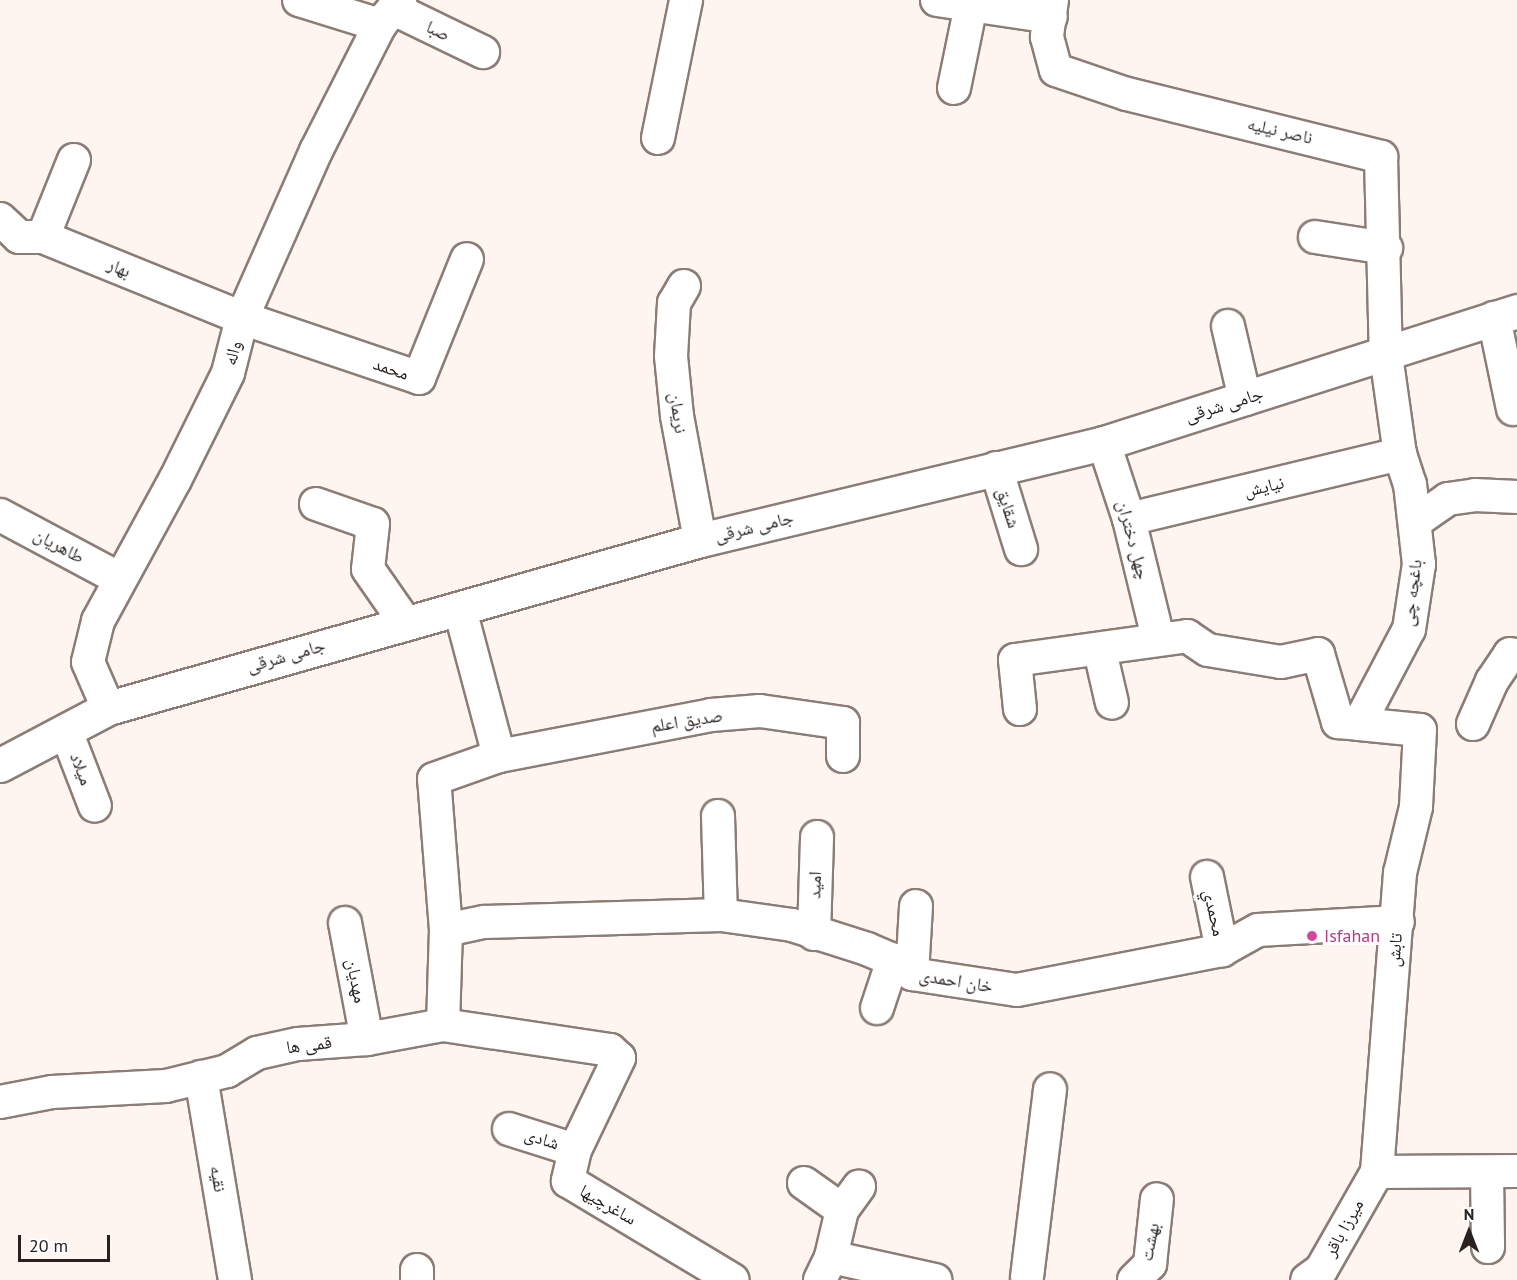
<!DOCTYPE html>
<html>
<head>
<meta charset="utf-8">
<style>
  body { margin:0 }
  #map { position:relative; width:1517px; height:1280px; overflow:hidden; background:#fef5f0; font-family:"PT Sans","Noto Naskh Arabic",sans-serif }
  div>[style] { position:absolute }
  .roads { filter:drop-shadow(2px 0 #8b7d76) drop-shadow(-2px 0 #8b7d76) drop-shadow(0 2px #8b7d76) drop-shadow(0 -2px #8b7d76) }
  .minor>* { height:32px; margin:-16px; padding:0 16px; transform-origin:16px; border-radius:16px; background:#fff }
  .tertiary>* { height:33px; margin:-16.5px; padding:0 16.5px; transform-origin:16.5px; border-radius:16.5px; background:#fff }
  .dots>* { width:16px; height:16px; translate:-50% -50%; box-sizing:border-box; border:3px solid #fff; border-radius:50% }
  span { translate:-50% -50%; white-space:nowrap; text-align:center; line-height:1.15; -webkit-text-stroke:6px #fff; paint-order:stroke }
  .street-label { font-size:18px; color:#27221f }
  .hotel-label { font-size:18px; color:#b23c85 }
  .left { translate:0 -50%; text-align:left }
  .north { position:absolute; left:1439px; top:1202px; width:60px; height:60px; -webkit-text-stroke:4px #fff; paint-order:stroke; rotate:0deg; font-size:16px; font-weight:700; line-height:24px; text-align:center; color:#27221f }
  .north::after { content:''; display:block; margin:auto; width:21px; height:27px; background:#27221f; clip-path:polygon(50% 0,100% 100%,50% 72%,0 100%) }
  .scale { position:absolute; left:18px; top:1235px; width:92px; height:27px; box-sizing:border-box; border:3px solid #27221f; border-top:0; padding-left:8px; font-size:18px; line-height:21px; white-space:nowrap; color:#27221f; -webkit-text-stroke:4px #fff; paint-order:stroke }
</style>
</head>
<body>
<div id="map">
  <div class="roads">
    <div class="minor">
      <i style="left:299px;top:0;width:85px;rotate:17.2deg"></i>
      <i style="left:937px;top:0;width:115px;rotate:8.5deg"></i>
      <i style="left:1052px;top:0;width:37px;rotate:98deg"></i>
      <i style="left:1047px;top:37px;width:34px;rotate:75deg"></i>
      <i style="left:1056px;top:70px;width:75px;rotate:18.7deg"></i>
      <i style="left:1127px;top:94px;width:262px;rotate:13.9deg"></i>
      <i style="left:1381px;top:157px;width:198px;rotate:88.6deg"></i>
      <i style="left:1386px;top:355px;width:100px;rotate:82deg"></i>
      <i style="left:1400px;top:454px;width:32px;rotate:72deg"></i>
      <i style="left:1410px;top:484px;width:81px;rotate:83.6deg"></i>
      <i style="left:1419px;top:564px;width:66px;rotate:98.7deg"></i>
      <i style="left:1409px;top:629px;width:107px;rotate:117.8deg"></i>
      <i style="left:1359px;top:724px;width:61px;rotate:5.6deg"></i>
      <i style="left:1420px;top:730px;width:77px;rotate:93deg"></i>
      <i style="left:1416px;top:807px;width:68px;rotate:103.6deg"></i>
      <i style="left:1400px;top:873px;width:300px;rotate:94.4deg"></i>
      <i style="left:1377px;top:1172px;width:113px;rotate:119.7deg"></i>
      <i style="left:1321px;top:1270px;width:17px;rotate:144deg"></i>
      <i style="left:394px;top:9px;width:99px;rotate:25.8deg"></i>
      <i style="left:954px;top:88px;width:85px;rotate:-78.4deg"></i>
      <i style="left:658px;top:138px;width:141px;rotate:-78.5deg"></i>
      <i style="left:0;top:219px;width:26px;rotate:43deg"></i>
      <i style="left:19px;top:237px;width:24px"></i>
      <i style="left:43px;top:237px;width:215px;rotate:22.1deg"></i>
      <i style="left:242px;top:318px;width:187px;rotate:18.7deg"></i>
      <i style="left:419px;top:378px;width:128px;rotate:-68deg"></i>
      <i style="left:43px;top:237px;width:83px;rotate:-68.1deg"></i>
      <i style="left:1315px;top:237px;width:72px;rotate:8.8deg"></i>
      <i style="left:684px;top:286px;width:20px;rotate:120deg"></i>
      <i style="left:674px;top:303px;width:53px;rotate:93.2deg"></i>
      <i style="left:671px;top:356px;width:60px;rotate:84.3deg"></i>
      <i style="left:677px;top:416px;width:126px;rotate:79.5deg"></i>
      <i style="left:1494px;top:318px;width:93px;rotate:78.2deg"></i>
      <i style="left:1228px;top:326px;width:75px;rotate:76.9deg"></i>
      <i style="left:1104px;top:443px;width:80px;rotate:71.8deg"></i>
      <i style="left:1129px;top:519px;width:122px;rotate:76.3deg"></i>
      <i style="left:996px;top:468px;width:85px;rotate:72.8deg"></i>
      <i style="left:316px;top:504px;width:60px;rotate:19.3deg"></i>
      <i style="left:373px;top:524px;width:45px;rotate:96.3deg"></i>
      <i style="left:368px;top:569px;width:65px;rotate:55.1deg"></i>
      <i style="left:0;top:515px;width:134px;rotate:28.1deg"></i>
      <i style="left:1129px;top:519px;width:279px;rotate:-13.5deg"></i>
      <i style="left:1415px;top:522px;width:40px;rotate:-34.9deg"></i>
      <i style="left:1448px;top:499px;width:27px;rotate:-8deg"></i>
      <i style="left:1475px;top:495px;width:42px;rotate:2.7deg"></i>
      <i style="left:1100px;top:651px;width:53px;rotate:77deg"></i>
      <i style="left:108px;top:708px;width:50px;rotate:-113.5deg"></i>
      <i style="left:88px;top:662px;width:42px;rotate:-76.3deg"></i>
      <i style="left:98px;top:621px;width:161px;rotate:-61.4deg"></i>
      <i style="left:175px;top:480px;width:119px;rotate:-63.6deg"></i>
      <i style="left:228px;top:373px;width:57px;rotate:-75.7deg"></i>
      <i style="left:242px;top:318px;width:183px;rotate:-66.1deg"></i>
      <i style="left:316px;top:151px;width:141px;rotate:-63.1deg"></i>
      <i style="left:380px;top:25px;width:32px;rotate:-51deg"></i>
      <i style="left:1020px;top:709px;width:49px;rotate:-95.8deg"></i>
      <i style="left:1015px;top:660px;width:174px;rotate:-7.9deg"></i>
      <i style="left:1187px;top:636px;width:25px;rotate:34deg"></i>
      <i style="left:1208px;top:650px;width:74px;rotate:9.3deg"></i>
      <i style="left:1281px;top:662px;width:38px;rotate:-12deg"></i>
      <i style="left:1318px;top:654px;width:71px;rotate:73.6deg"></i>
      <i style="left:1338px;top:722px;width:21px;rotate:5deg"></i>
      <i style="left:1473px;top:724px;width:47px;rotate:-66.2deg"></i>
      <i style="left:1492px;top:681px;width:32px;rotate:-56deg"></i>
      <i style="left:1510px;top:654px;width:7px;rotate:8deg"></i>
      <i style="left:66px;top:731px;width:80px;rotate:68.9deg"></i>
      <i style="left:499px;top:756px;width:216px;rotate:-10.9deg"></i>
      <i style="left:711px;top:715px;width:49px;rotate:-4.7deg"></i>
      <i style="left:760px;top:711px;width:84px;rotate:8.2deg"></i>
      <i style="left:843px;top:723px;width:33px;rotate:90deg"></i>
      <i style="left:718px;top:816px;width:99px;rotate:88.3deg"></i>
      <i style="left:1207px;top:877px;width:75px;rotate:78.4deg"></i>
      <i style="left:345px;top:923px;width:118px;rotate:79.3deg"></i>
      <i style="left:446px;top:930px;width:40px;rotate:-12deg"></i>
      <i style="left:485px;top:922px;width:236px;rotate:-1.7deg"></i>
      <i style="left:721px;top:915px;width:72px;rotate:8deg"></i>
      <i style="left:792px;top:925px;width:79px;rotate:17.7deg"></i>
      <i style="left:867px;top:949px;width:28px;rotate:23deg"></i>
      <i style="left:893px;top:960px;width:24px;rotate:36deg"></i>
      <i style="left:912px;top:974px;width:106px;rotate:8.7deg"></i>
      <i style="left:1017px;top:990px;width:209px;rotate:-11deg"></i>
      <i style="left:1222px;top:950px;width:41px;rotate:-29.1deg"></i>
      <i style="left:1258px;top:930px;width:140px;rotate:-3.3deg"></i>
      <i style="left:814px;top:934px;width:97px;rotate:-88.2deg"></i>
      <i style="left:912px;top:974px;width:68px;rotate:-86.6deg"></i>
      <i style="left:877px;top:1008px;width:51px;rotate:-71.6deg"></i>
      <i style="left:443px;top:1025px;width:95px;rotate:-88.2deg"></i>
      <i style="left:446px;top:930px;width:151px;rotate:-94.5deg"></i>
      <i style="left:434px;top:779px;width:69px;rotate:-19.5deg"></i>
      <i style="left:499px;top:756px;width:152px;rotate:-104.9deg"></i>
      <i style="left:201px;top:1077px;width:206px;rotate:80.5deg"></i>
      <i style="left:0;top:1102px;width:53px;rotate:-10.9deg"></i>
      <i style="left:52px;top:1092px;width:114px;rotate:-3deg"></i>
      <i style="left:166px;top:1086px;width:63px;rotate:-13.8deg"></i>
      <i style="left:227px;top:1071px;width:35px;rotate:-31deg"></i>
      <i style="left:257px;top:1053px;width:42px;rotate:-12.4deg"></i>
      <i style="left:298px;top:1044px;width:69px;rotate:-4.1deg"></i>
      <i style="left:367px;top:1039px;width:77px;rotate:-10.4deg"></i>
      <i style="left:443px;top:1025px;width:169px;rotate:8.5deg"></i>
      <i style="left:610px;top:1050px;width:12px;rotate:42deg"></i>
      <i style="left:619px;top:1058px;width:102px;rotate:115.6deg"></i>
      <i style="left:575px;top:1150px;width:32px;rotate:103deg"></i>
      <i style="left:568px;top:1181px;width:192px;rotate:31deg"></i>
      <i style="left:509px;top:1129px;width:69px;rotate:17.7deg"></i>
      <i style="left:1377px;top:1172px;width:140px;rotate:-0.4deg"></i>
      <i style="left:1487px;top:1172px;width:75px;rotate:89.2deg"></i>
      <i style="left:804px;top:1183px;width:47px;rotate:35.4deg"></i>
      <i style="left:831px;top:1257px;width:107px;rotate:12.5deg"></i>
      <i style="left:417px;top:1270px;width:10px;rotate:90deg"></i>
      <i style="left:1027px;top:1277px;width:189px;rotate:-83deg"></i>
      <i style="left:820px;top:1280px;width:25px;rotate:-64deg"></i>
      <i style="left:831px;top:1257px;width:48px;rotate:-76.8deg"></i>
      <i style="left:842px;top:1210px;width:29px;rotate:-54deg"></i>
      <i style="left:1134px;top:1280px;width:23px;rotate:-45deg"></i>
      <i style="left:1150px;top:1264px;width:65px;rotate:-83.9deg"></i>
    </div>
    <div class="tertiary">
      <i style="left:0;top:765px;width:122px;rotate:-27.8deg"></i>
      <i style="left:108px;top:708px;width:615px;rotate:-15.84deg"></i>
      <i style="left:700px;top:540px;width:415px;rotate:-13.5deg"></i>
      <i style="left:1104px;top:443px;width:434px;rotate:-17.7deg"></i>
    </div>
  </div>
  <div class="dots">
    <i style="left:1312px;top:936px;background:#d1479c"></i>
  </div>
  <div class="street-label">
    <span style="left:438px;top:31px;rotate:26deg">صبا</span>
    <span style="left:1280px;top:131px;rotate:13deg">ناصر نیلیه</span>
    <span style="left:119px;top:268px;rotate:22deg">بهار</span>
    <span style="left:233px;top:353px;rotate:-75deg">واله</span>
    <span style="left:391px;top:369px;rotate:19deg">محمد</span>
    <span style="left:1224px;top:405px;rotate:-17deg">جامی شرقی</span>
    <span style="left:678px;top:413px;rotate:82deg">نریمان</span>
    <span style="left:1264px;top:487px;rotate:-13deg">نیایش</span>
    <span style="left:1008px;top:508px;rotate:72deg">شقایق</span>
    <span style="left:754px;top:527px;rotate:-14deg">جامی شرقی</span>
    <span style="left:1133px;top:540px;rotate:75deg">چهل دختران</span>
    <span style="left:59px;top:546px;rotate:28deg">طاهریان</span>
    <span style="left:1412px;top:593px;rotate:-83deg">باغچه چی</span>
    <span style="left:286px;top:656px;rotate:-16deg">جامی شرقی</span>
    <span style="left:687px;top:721px;rotate:-9deg">صدیق اعلم</span>
    <span style="left:81px;top:769px;rotate:69deg">میلاد</span>
    <span style="left:815px;top:885px;rotate:-88deg">امید</span>
    <span style="left:1214px;top:913px;rotate:78deg">محمدي</span>
    <span style="left:1395px;top:950px;rotate:-85deg">تابش</span>
    <span style="left:356px;top:981px;rotate:79deg">مهدیان</span>
    <span style="left:956px;top:981px;rotate:9deg">خان احمدی</span>
    <span style="left:309px;top:1045px;rotate:-7deg">قمی ها</span>
    <span style="left:542px;top:1139px;rotate:18deg">شادی</span>
    <span style="left:218px;top:1179px;rotate:80deg">نقیه</span>
    <span style="left:608px;top:1205px;rotate:30deg">ساغرچیها</span>
    <span style="left:1344px;top:1228px;rotate:-61deg">میرزا باقر</span>
    <span style="left:1150px;top:1242px;rotate:-79deg">بهشت</span>
  </div>
  <div class="hotel-label">
    <span class="left" style="left:1324px;top:936px">Isfahan</span>
  </div>
  <div class="north">N</div>
  <div class="scale">20 m</div>
</div>
</body>
</html>
